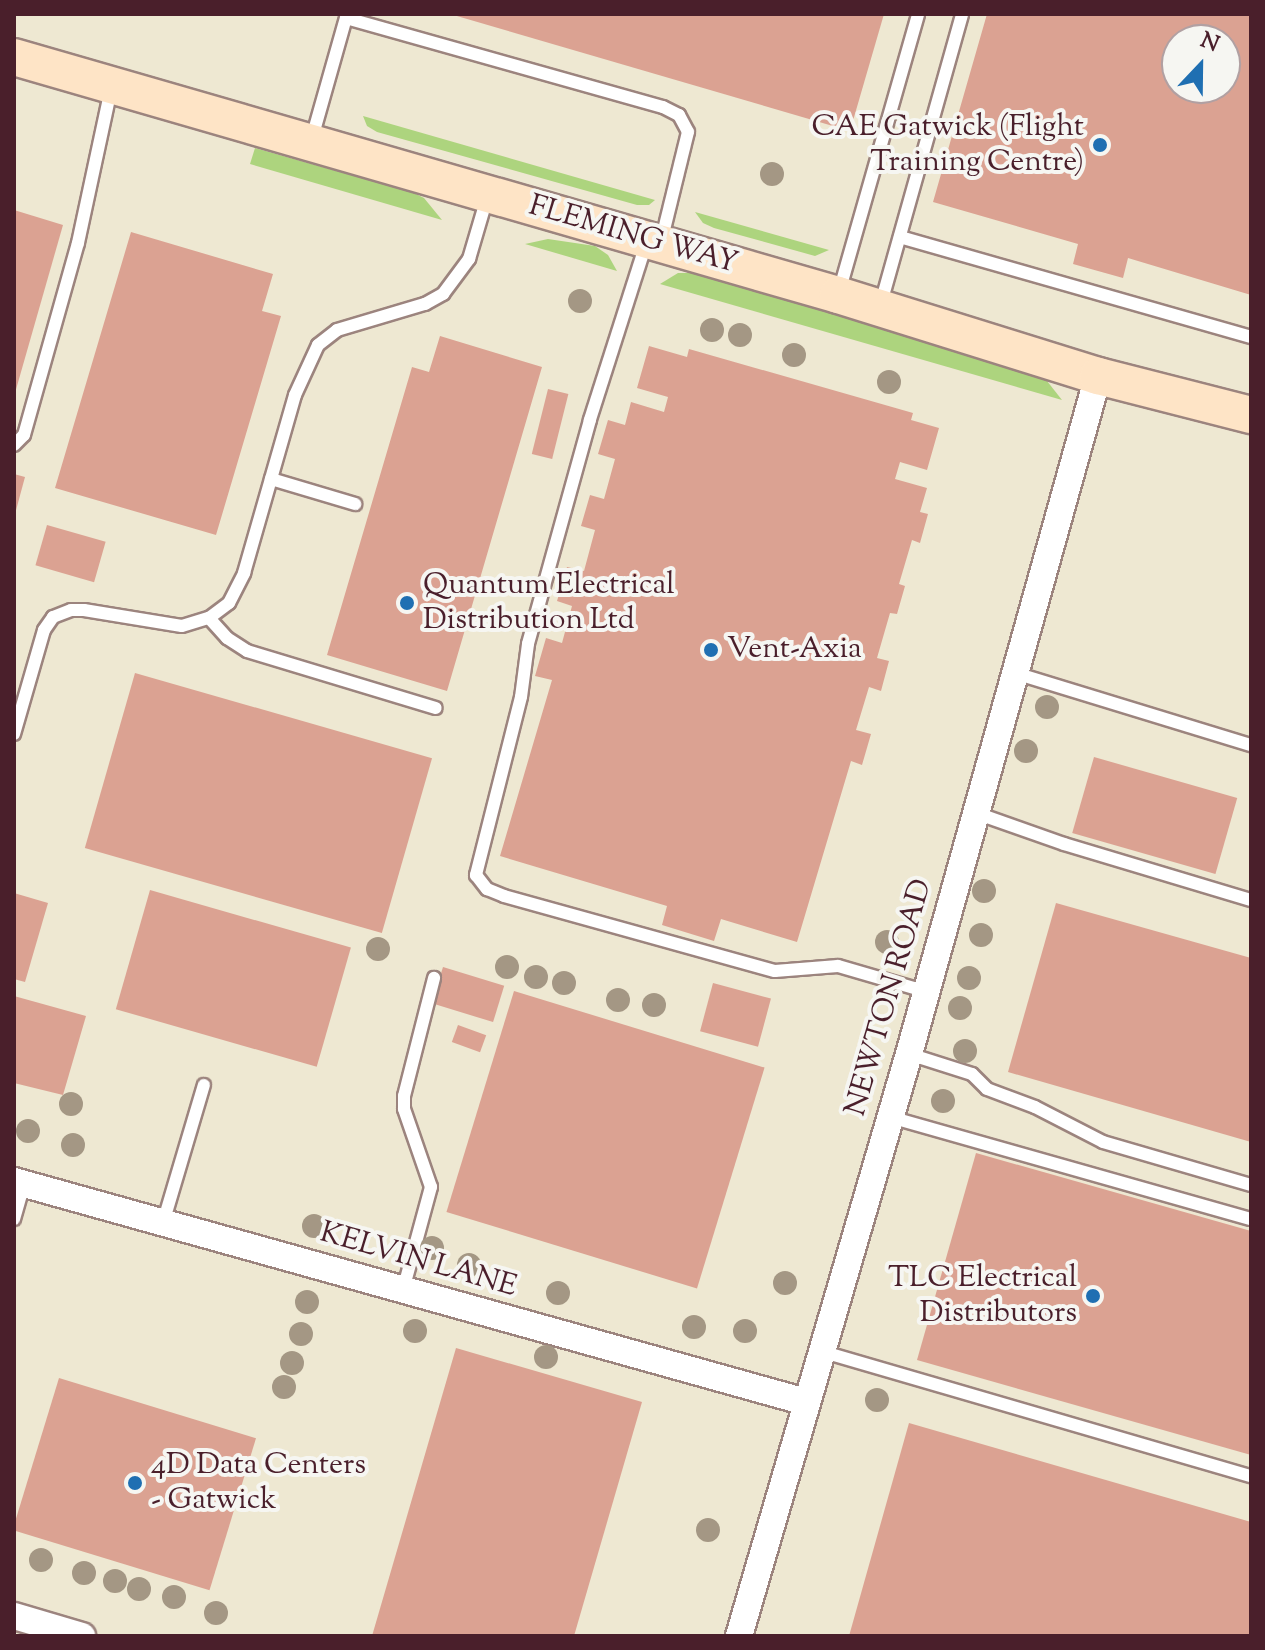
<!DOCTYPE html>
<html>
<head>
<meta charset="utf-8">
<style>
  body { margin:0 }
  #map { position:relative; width:1265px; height:1650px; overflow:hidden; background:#eee8d2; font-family:"Sorts Mill Goudy",serif }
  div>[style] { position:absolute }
  .green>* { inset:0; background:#add47e }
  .building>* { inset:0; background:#dba292; transform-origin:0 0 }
  .roads { filter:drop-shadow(2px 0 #9c847e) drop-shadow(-2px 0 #9c847e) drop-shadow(0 2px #9c847e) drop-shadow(0 -2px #9c847e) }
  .lane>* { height:12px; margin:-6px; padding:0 6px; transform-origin:6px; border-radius:6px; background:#fff }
  .street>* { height:26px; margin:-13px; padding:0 13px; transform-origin:13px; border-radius:13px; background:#fff }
  .secondary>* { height:36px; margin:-18px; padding:0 18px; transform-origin:18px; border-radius:18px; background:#fee4c6 }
  .trees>* { width:24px; height:24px; margin:-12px; border-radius:50%; background:#a49784 }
  .dots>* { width:22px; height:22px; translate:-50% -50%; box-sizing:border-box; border:4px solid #f6f6f2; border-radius:50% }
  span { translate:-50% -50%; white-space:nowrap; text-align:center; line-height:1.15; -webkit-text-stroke:8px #f6f6f2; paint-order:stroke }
  .poi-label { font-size:30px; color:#4a1f2b }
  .right { translate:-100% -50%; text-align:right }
  .left { translate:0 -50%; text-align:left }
  .street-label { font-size:30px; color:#4a1f2b }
  .frame { position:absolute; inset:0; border:16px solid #4a1f2b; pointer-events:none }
  .north { position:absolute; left:1161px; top:24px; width:80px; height:80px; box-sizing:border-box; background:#f6f6f2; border:2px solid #b1a0a2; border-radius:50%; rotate:22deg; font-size:22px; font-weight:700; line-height:32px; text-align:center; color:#4a1f2b }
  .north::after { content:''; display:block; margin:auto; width:28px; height:36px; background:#1f6fb2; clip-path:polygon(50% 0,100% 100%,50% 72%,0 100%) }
</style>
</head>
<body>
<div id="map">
  <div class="green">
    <i style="clip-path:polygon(363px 116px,655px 200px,649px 205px,637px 205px,377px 132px,367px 126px)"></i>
    <i style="clip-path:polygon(255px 148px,414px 193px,424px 198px,442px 220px,250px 164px)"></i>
    <i style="clip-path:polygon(695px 212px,829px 250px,815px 256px,714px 228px,703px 223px)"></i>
    <i style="clip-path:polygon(548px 239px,595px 246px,608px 255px,617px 271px,525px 244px)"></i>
    <i style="clip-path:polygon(678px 273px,695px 273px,1022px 367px,1047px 381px,1062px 400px,660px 284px)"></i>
  </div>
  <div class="building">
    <i style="clip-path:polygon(450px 14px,884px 14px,850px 131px)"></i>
    <i style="clip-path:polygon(evenodd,987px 14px,1251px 14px,1251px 295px,1128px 258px,1123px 278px,1073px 264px,1078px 244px,933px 202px,987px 14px,1177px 40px,1225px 40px,1225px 88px,1177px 88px,1177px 40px)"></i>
    <i style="clip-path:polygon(14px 210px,63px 225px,15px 393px,14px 393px)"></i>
    <i style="clip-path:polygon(131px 232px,273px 274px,262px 311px,281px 316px,216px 535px,55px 488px)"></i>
    <i style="clip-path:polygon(440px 336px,542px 367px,447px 691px,327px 655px,412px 367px,429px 372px)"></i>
    <i style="clip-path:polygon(649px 346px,687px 357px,689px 349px,913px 413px,911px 420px,939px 428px,927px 470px,900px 462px,895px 479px,927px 488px,920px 512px,928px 514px,920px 543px,912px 540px,899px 584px,905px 586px,897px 614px,890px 613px,877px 658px,889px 661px,881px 691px,869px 687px,856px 730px,871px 734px,862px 765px,851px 761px,797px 942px,721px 919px,714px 941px,662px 925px,667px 906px,500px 856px,552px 680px,535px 676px,546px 638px,562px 643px,572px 606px,557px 601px,567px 567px,584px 571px,595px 530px,581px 526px,590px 495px,604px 499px,615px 459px,598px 454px,608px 420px,625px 425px,631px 402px,664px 412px,668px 397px,637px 388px)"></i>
    <i style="left:548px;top:389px;width:21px;height:67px;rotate:14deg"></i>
    <i style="clip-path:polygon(14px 474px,25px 477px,15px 514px,14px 514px)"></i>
    <i style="left:47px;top:525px;width:61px;height:42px;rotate:16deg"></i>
    <i style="left:135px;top:673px;width:309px;height:182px;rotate:16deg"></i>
    <i style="left:1094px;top:757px;width:149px;height:79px;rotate:16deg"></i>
    <i style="left:150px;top:890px;width:209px;height:124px;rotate:16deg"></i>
    <i style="clip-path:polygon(14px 893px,48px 903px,25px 982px,14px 979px)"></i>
    <i style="clip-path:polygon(1056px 903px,1251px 958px,1251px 1142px,1008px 1072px)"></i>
    <i style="left:443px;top:967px;width:64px;height:38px;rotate:17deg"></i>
    <i style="left:713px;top:983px;width:60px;height:50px;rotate:15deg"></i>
    <i style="left:514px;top:991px;width:262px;height:231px;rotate:17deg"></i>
    <i style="clip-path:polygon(14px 996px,86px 1016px,63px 1095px,14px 1083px)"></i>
    <i style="left:458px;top:1025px;width:30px;height:18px;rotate:20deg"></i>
    <i style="clip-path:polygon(976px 1153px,1251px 1231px,1251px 1455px,917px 1360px)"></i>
    <i style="clip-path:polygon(456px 1348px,642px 1402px,574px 1636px,372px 1636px)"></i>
    <i style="left:59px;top:1378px;width:206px;height:159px;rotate:17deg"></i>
    <i style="clip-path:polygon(909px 1423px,1251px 1522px,1251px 1636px,849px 1636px)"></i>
  </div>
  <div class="roads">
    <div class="lane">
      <i style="left:312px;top:138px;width:125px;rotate:-74.2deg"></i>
      <i style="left:346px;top:18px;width:329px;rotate:15.7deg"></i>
      <i style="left:663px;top:107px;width:18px;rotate:27deg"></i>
      <i style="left:679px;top:115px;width:19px;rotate:62deg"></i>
      <i style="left:688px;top:132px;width:113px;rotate:103.8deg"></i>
      <i style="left:900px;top:237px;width:365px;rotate:15.9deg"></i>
      <i style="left:646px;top:244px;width:185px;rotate:107.7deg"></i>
      <i style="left:590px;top:420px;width:232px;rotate:105.5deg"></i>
      <i style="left:528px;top:644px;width:53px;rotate:97.5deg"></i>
      <i style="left:521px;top:697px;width:184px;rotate:104.2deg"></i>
      <i style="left:476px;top:875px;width:18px;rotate:52deg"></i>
      <i style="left:487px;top:889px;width:18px;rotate:22deg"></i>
      <i style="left:504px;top:896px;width:281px;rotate:15.5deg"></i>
      <i style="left:775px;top:971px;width:63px;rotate:-4.5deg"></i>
      <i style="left:838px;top:966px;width:90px;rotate:16.2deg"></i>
      <i style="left:839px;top:292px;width:289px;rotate:-74.1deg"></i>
      <i style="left:881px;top:303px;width:300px;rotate:-74.3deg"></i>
      <i style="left:14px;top:445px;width:14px;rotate:-45deg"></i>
      <i style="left:24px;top:435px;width:199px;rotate:-74.3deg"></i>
      <i style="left:78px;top:243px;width:157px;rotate:-77.9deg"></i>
      <i style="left:271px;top:479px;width:88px;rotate:16.6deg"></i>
      <i style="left:209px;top:618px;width:27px;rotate:48deg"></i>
      <i style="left:227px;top:638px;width:24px;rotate:33deg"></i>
      <i style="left:247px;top:651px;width:197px;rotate:16.8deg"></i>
      <i style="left:1015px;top:673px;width:247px;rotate:17deg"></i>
      <i style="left:14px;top:734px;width:108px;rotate:-73.9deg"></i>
      <i style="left:44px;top:630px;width:16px;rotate:-55deg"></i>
      <i style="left:53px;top:617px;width:19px;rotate:-21deg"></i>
      <i style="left:71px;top:610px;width:13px"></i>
      <i style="left:84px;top:610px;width:99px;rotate:9.3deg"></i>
      <i style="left:182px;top:626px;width:28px;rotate:-17deg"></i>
      <i style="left:209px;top:618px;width:25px;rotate:-37deg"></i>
      <i style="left:229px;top:603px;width:34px;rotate:-63deg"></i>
      <i style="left:244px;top:573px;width:185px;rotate:-74deg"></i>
      <i style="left:295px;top:395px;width:55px;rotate:-65.3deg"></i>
      <i style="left:318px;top:345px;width:24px;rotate:-38deg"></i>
      <i style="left:337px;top:330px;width:92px;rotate:-16.5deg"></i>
      <i style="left:425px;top:304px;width:21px;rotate:-29deg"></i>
      <i style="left:443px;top:294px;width:44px;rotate:-53.4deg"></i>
      <i style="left:469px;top:259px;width:64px;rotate:-73.6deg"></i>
      <i style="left:976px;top:813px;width:93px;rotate:19.4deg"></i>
      <i style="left:1064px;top:844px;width:195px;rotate:16.7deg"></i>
      <i style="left:909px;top:1054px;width:66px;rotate:17.6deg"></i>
      <i style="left:972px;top:1074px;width:21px;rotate:45deg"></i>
      <i style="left:987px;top:1089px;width:51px;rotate:20.6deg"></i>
      <i style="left:1035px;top:1107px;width:76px;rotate:27.2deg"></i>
      <i style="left:1103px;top:1142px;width:154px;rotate:16.2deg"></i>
      <i style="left:890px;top:1117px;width:375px;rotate:15.8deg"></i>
      <i style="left:14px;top:1219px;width:36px;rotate:-74deg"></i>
      <i style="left:163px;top:1223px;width:144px;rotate:-73.5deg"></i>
      <i style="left:403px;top:1290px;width:107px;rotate:-74.8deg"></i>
      <i style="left:431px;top:1187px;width:83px;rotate:-109.1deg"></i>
      <i style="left:404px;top:1109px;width:13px;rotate:-90deg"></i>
      <i style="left:404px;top:1096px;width:122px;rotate:-75.7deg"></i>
      <i style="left:820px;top:1351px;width:449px;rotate:16.2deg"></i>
    </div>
    <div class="street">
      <i style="left:14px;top:1181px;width:822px;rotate:15.59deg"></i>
      <i style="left:14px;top:1616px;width:71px;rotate:16.4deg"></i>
      <i style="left:739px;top:1636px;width:606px;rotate:-73.72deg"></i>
      <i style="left:909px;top:1054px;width:704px;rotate:-74.42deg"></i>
    </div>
    <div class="secondary">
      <i style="left:14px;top:57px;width:858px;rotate:16.11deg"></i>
      <i style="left:838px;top:295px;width:272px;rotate:17.3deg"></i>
      <i style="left:1098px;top:376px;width:158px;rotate:14.3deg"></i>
    </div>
  </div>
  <div class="trees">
    <i style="left:772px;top:174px"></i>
    <i style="left:580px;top:301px"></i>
    <i style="left:712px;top:330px"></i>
    <i style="left:740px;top:335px"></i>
    <i style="left:794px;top:355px"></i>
    <i style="left:889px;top:382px"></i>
    <i style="left:1047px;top:707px"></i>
    <i style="left:1026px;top:751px"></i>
    <i style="left:984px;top:891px"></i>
    <i style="left:981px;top:935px"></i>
    <i style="left:887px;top:942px"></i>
    <i style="left:378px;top:949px"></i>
    <i style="left:507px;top:967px"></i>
    <i style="left:536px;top:977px"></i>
    <i style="left:969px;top:978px"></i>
    <i style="left:564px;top:983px"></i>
    <i style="left:618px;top:1000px"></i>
    <i style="left:654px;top:1005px"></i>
    <i style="left:960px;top:1008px"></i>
    <i style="left:965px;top:1051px"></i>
    <i style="left:943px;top:1101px"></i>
    <i style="left:71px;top:1104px"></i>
    <i style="left:28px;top:1131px"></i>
    <i style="left:73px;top:1145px"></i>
    <i style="left:314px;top:1226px"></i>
    <i style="left:432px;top:1248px"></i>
    <i style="left:469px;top:1265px"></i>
    <i style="left:785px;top:1283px"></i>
    <i style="left:558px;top:1293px"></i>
    <i style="left:307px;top:1302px"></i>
    <i style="left:694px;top:1327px"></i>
    <i style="left:415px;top:1331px"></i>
    <i style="left:745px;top:1331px"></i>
    <i style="left:301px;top:1334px"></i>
    <i style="left:546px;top:1357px"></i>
    <i style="left:292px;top:1363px"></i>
    <i style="left:284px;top:1387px"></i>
    <i style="left:877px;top:1400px"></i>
    <i style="left:708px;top:1530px"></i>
    <i style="left:41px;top:1560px"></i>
    <i style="left:84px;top:1573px"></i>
    <i style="left:115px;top:1581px"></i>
    <i style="left:139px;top:1589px"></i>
    <i style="left:174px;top:1597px"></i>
    <i style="left:216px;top:1613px"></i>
  </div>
  <div class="dots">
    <i style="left:1100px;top:145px;background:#1f6fb2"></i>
    <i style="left:407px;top:603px;background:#1f6fb2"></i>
    <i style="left:711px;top:650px;background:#1f6fb2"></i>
    <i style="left:1093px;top:1296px;background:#1f6fb2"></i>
    <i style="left:135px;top:1483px;background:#1f6fb2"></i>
  </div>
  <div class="poi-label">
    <span class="right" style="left:1084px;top:145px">CAE Gatwick (Flight<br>Training Centre)</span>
    <span class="left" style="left:423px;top:603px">Quantum Electrical<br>Distribution Ltd</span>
    <span class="left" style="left:727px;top:650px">Vent-Axia</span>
    <span class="right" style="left:1077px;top:1296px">TLC Electrical<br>Distributors</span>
    <span class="left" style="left:151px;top:1483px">4D Data Centers<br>- Gatwick</span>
  </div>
  <div class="street-label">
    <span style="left:633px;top:236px;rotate:16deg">FLEMING WAY</span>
    <span style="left:890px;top:998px;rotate:-74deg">NEWTON ROAD</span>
    <span style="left:418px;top:1261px;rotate:16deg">KELVIN LANE</span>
  </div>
  <div class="frame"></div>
  <div class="north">N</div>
</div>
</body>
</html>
